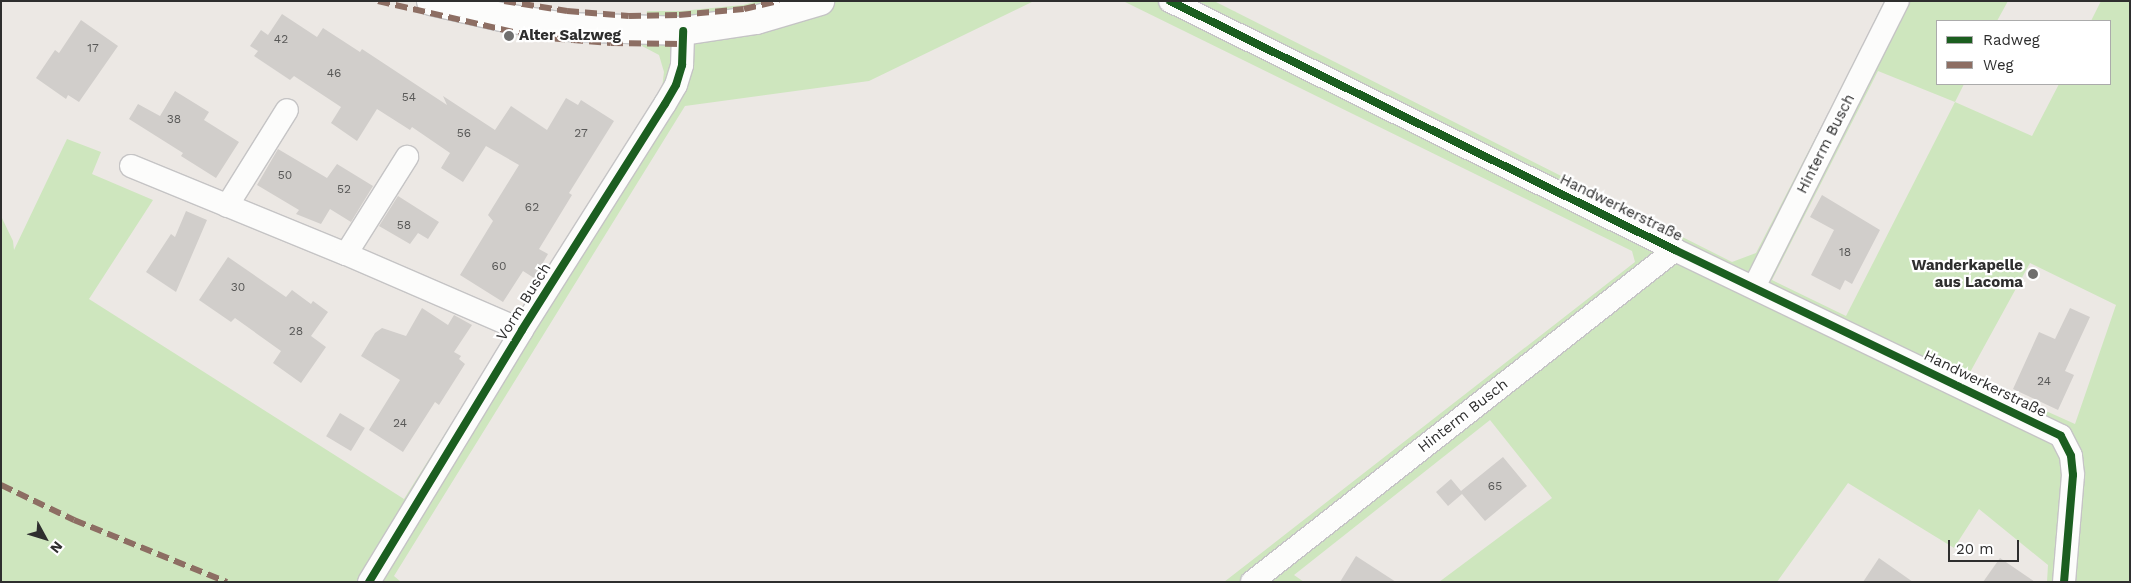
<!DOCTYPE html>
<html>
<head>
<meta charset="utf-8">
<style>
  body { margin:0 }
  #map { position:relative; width:2131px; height:583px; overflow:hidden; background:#ece8e4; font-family:"Work Sans",sans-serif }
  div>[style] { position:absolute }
  .green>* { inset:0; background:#cee6be }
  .building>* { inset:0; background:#d1cecb; transform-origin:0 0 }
  .roads { filter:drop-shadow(1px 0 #c5c4c5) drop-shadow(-1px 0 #c5c4c5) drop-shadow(0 1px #c5c4c5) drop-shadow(0 -1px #c5c4c5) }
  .minor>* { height:22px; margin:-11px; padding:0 11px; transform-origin:11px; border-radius:11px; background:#fcfcfb }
  .tertiary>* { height:28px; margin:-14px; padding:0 14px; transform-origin:14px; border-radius:14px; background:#fcfcfb }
  .quiet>* { height:6px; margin-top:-3px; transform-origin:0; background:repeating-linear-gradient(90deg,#8d6e63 0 12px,transparent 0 18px) }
  .cycleway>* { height:8px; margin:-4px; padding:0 4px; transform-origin:4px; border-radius:4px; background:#1b5e20 }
  .dots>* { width:14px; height:14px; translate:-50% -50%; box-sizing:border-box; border:2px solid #fff; border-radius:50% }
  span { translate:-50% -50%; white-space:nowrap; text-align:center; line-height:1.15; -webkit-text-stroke:4.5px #fff; paint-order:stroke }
  .number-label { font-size:12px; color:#585857 }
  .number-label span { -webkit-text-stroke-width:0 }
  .poi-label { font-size:15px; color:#2e2e2e; font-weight:700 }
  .left { translate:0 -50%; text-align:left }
  .right { translate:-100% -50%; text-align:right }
  .street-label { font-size:15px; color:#2e2e2e }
  .frame { position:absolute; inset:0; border:2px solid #2e2e2e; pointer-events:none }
  .legend { position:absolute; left:1936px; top:20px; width:175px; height:65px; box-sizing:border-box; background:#fff; border:1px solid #ababab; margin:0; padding:6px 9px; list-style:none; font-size:15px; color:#2e2e2e }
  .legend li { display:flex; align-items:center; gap:10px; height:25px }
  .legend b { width:25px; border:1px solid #ababab }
  .north { position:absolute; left:20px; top:513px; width:50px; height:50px; -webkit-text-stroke:4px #fff; paint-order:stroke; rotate:129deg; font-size:14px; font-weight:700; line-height:20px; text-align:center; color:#2e2e2e }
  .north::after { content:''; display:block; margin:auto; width:18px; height:22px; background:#2e2e2e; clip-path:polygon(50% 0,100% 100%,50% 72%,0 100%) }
  .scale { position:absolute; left:1948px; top:540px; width:71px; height:22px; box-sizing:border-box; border:2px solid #2e2e2e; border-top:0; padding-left:6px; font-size:15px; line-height:18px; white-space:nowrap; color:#2e2e2e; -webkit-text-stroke:4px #fff; paint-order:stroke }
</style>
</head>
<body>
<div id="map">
  <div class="green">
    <i style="clip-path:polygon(758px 1px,1034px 1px,869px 81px,685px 106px,394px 576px,401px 582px,1px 582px,1px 216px,13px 241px,14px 250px,67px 139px,101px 152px,92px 174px,153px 200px,89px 299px,404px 499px,662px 88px,664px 72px,659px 55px,642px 46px,647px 11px,681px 11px,743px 5px)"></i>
    <i style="clip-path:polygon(evenodd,1123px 1px,1214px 1px,1732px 262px,1756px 253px,1886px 1px,2008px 1px,1997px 21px,1937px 21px,1937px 84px,1964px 84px,1955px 102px,2032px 136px,2059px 84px,2110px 84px,2110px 21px,2091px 21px,2101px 1px,2130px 1px,2130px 582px,2047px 582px,2048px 565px,1979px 509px,1954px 548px,1848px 483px,1777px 582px,1439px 582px,1552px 498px,1490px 420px,1294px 575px,1304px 582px,1224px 582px,1635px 262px,1632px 251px,1123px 1px,1878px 71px,1955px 102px,1846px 316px,1772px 280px,1878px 71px,1123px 1px,2030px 263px,2116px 305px,2075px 424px,1968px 376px,2030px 263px)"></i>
  </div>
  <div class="building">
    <i style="clip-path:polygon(282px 14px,317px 37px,323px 28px,360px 52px,362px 49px,447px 105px,443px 96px,495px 130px,511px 106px,547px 130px,566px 98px,578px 105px,581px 100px,614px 121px,569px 193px,572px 195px,539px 249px,548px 254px,534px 278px,523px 271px,503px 302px,460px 275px,493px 221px,488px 215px,519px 165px,486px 146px,463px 182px,441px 168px,450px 153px,412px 127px,410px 130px,377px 109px,357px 141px,331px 123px,341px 107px,294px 76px,290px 80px,254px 56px,258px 51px,250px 46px,261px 30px,268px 35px)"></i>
    <i style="clip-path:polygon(81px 20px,118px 46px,79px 102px,68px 95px,66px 99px,36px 78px,55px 50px,59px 53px)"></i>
    <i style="clip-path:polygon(175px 91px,209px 112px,204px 120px,239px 142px,216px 178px,181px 156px,183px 153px,129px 119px,138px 104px,160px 116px)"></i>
    <i style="clip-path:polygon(278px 149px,327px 178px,337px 164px,373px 186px,351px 222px,330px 209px,321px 224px,296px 214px,299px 210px,257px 185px)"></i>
    <i style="clip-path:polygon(1822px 195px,1880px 230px,1852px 284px,1845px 280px,1840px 290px,1811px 275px,1834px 230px,1810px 217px)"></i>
    <i style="clip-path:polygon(398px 196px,439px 222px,428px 239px,418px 233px,410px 244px,379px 226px)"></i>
    <i style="clip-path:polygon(186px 211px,207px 220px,176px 292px,146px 272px,171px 234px,175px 237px)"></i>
    <i style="clip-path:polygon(228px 257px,286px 297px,292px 290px,311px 304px,313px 301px,328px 312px,311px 336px,326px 347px,301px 383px,273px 363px,281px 351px,235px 318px,231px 322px,199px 300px)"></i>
    <i style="clip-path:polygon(422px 308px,448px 325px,454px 315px,472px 325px,454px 352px,461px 356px,459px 359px,465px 364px,439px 405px,435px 402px,403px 452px,369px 430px,400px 380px,361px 356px,375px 333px,382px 328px,406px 336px)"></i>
    <i style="clip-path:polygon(2070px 308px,2090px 317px,2065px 371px,2074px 375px,2058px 410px,2013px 389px,2039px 332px,2055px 339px)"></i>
    <i style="left:340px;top:413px;width:29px;height:27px;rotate:31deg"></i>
    <i style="clip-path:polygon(1503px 457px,1527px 486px,1485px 521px,1462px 494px,1448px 506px,1436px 492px,1451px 479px,1461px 491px)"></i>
    <i style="clip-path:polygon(1356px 556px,1396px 582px,1340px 582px)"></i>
    <i style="clip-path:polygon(1879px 558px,1913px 582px,1863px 582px)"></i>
    <i style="clip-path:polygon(2000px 558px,2035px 582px,1983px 582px)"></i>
  </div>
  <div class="roads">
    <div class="minor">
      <i style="left:1170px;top:1px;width:563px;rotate:26.25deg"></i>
      <i style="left:1675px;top:250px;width:428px;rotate:25.7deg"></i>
      <i style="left:2061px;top:436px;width:22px;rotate:63deg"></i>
      <i style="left:2071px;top:456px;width:19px;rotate:84deg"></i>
      <i style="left:2073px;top:475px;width:107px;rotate:94.8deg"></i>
      <i style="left:131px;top:166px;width:232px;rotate:22.3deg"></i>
      <i style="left:346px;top:254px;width:192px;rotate:23.4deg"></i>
      <i style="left:227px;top:206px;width:113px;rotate:-58deg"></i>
      <i style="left:346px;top:254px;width:115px;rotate:-57.8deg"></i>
      <i style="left:1754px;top:287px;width:320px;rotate:-63.3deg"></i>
      <i style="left:369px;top:582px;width:295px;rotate:-58.7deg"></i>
      <i style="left:522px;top:330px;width:267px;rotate:-57.7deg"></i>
      <i style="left:665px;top:104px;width:22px;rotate:-60deg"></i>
      <i style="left:676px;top:85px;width:21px;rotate:-73deg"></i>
      <i style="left:682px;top:65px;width:34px;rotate:-88deg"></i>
      <i style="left:1252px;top:582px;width:538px;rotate:-38.13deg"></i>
    </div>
    <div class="tertiary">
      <i style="left:431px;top:1px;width:77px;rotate:12.8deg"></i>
      <i style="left:506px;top:18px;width:62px;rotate:8.4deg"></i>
      <i style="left:567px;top:27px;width:116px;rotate:2deg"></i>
      <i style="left:683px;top:31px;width:74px;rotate:-8.6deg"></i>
      <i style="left:756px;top:20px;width:67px;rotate:-16.5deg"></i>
    </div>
  </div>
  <div class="quiet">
    <i style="left:378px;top:1px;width:161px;rotate:12.9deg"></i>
    <i style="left:535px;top:37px;width:76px;rotate:4.5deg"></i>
    <i style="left:611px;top:43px;width:71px;rotate:0.8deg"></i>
    <i style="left:504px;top:1px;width:64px;rotate:9deg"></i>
    <i style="left:567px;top:11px;width:62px;rotate:4.6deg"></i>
    <i style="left:629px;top:16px;width:50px;rotate:-1.1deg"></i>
    <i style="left:679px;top:15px;width:65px;rotate:-5.3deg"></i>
    <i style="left:744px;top:9px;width:36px;rotate:-13deg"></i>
    <i style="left:1px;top:485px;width:81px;rotate:25.6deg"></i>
    <i style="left:74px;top:520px;width:165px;rotate:22.1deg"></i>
  </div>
  <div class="cycleway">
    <i style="left:1170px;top:1px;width:563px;rotate:26.25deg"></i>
    <i style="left:1675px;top:250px;width:428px;rotate:25.7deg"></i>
    <i style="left:2061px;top:436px;width:22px;rotate:63deg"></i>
    <i style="left:2071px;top:456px;width:19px;rotate:84deg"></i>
    <i style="left:2073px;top:475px;width:107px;rotate:94.8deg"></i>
    <i style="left:369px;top:582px;width:295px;rotate:-58.7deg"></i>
    <i style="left:522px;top:330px;width:267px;rotate:-57.7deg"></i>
    <i style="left:665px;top:104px;width:22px;rotate:-60deg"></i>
    <i style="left:676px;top:85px;width:21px;rotate:-73deg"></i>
    <i style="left:682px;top:65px;width:34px;rotate:-88deg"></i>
  </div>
  <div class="dots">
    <i style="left:509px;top:36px;background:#706f6e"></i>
    <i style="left:2033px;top:274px;background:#706f6e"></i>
  </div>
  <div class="number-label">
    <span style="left:281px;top:40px">42</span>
    <span style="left:93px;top:49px">17</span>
    <span style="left:334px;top:74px">46</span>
    <span style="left:409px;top:98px">54</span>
    <span style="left:174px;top:120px">38</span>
    <span style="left:464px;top:134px">56</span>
    <span style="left:581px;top:134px">27</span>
    <span style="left:285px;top:176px">50</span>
    <span style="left:344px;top:190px">52</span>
    <span style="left:532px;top:208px">62</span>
    <span style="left:404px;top:226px">58</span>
    <span style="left:1845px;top:253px">18</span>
    <span style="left:499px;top:267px">60</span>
    <span style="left:238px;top:288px">30</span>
    <span style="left:296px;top:332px">28</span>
    <span style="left:2044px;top:382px">24</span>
    <span style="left:400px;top:424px">24</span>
    <span style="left:1495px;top:487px">65</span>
  </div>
  <div class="poi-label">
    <span class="left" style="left:519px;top:36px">Alter Salzweg</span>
    <span class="right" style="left:2023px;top:274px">Wanderkapelle<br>aus Lacoma</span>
  </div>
  <div class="street-label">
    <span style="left:1826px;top:144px;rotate:-63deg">Hinterm Busch</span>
    <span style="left:1621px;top:208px;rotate:26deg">Handwerkerstraße</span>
    <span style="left:524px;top:302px;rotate:-58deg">Vorm Busch</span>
    <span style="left:1985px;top:384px;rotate:26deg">Handwerkerstraße</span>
    <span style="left:1463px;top:416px;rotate:-38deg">Hinterm Busch</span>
  </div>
  <div class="frame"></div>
  <ul class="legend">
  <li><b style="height:6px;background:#1b5e20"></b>Radweg</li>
  <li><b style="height:6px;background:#8d6e63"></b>Weg</li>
  </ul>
  <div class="north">N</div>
  <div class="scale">20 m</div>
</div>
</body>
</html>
